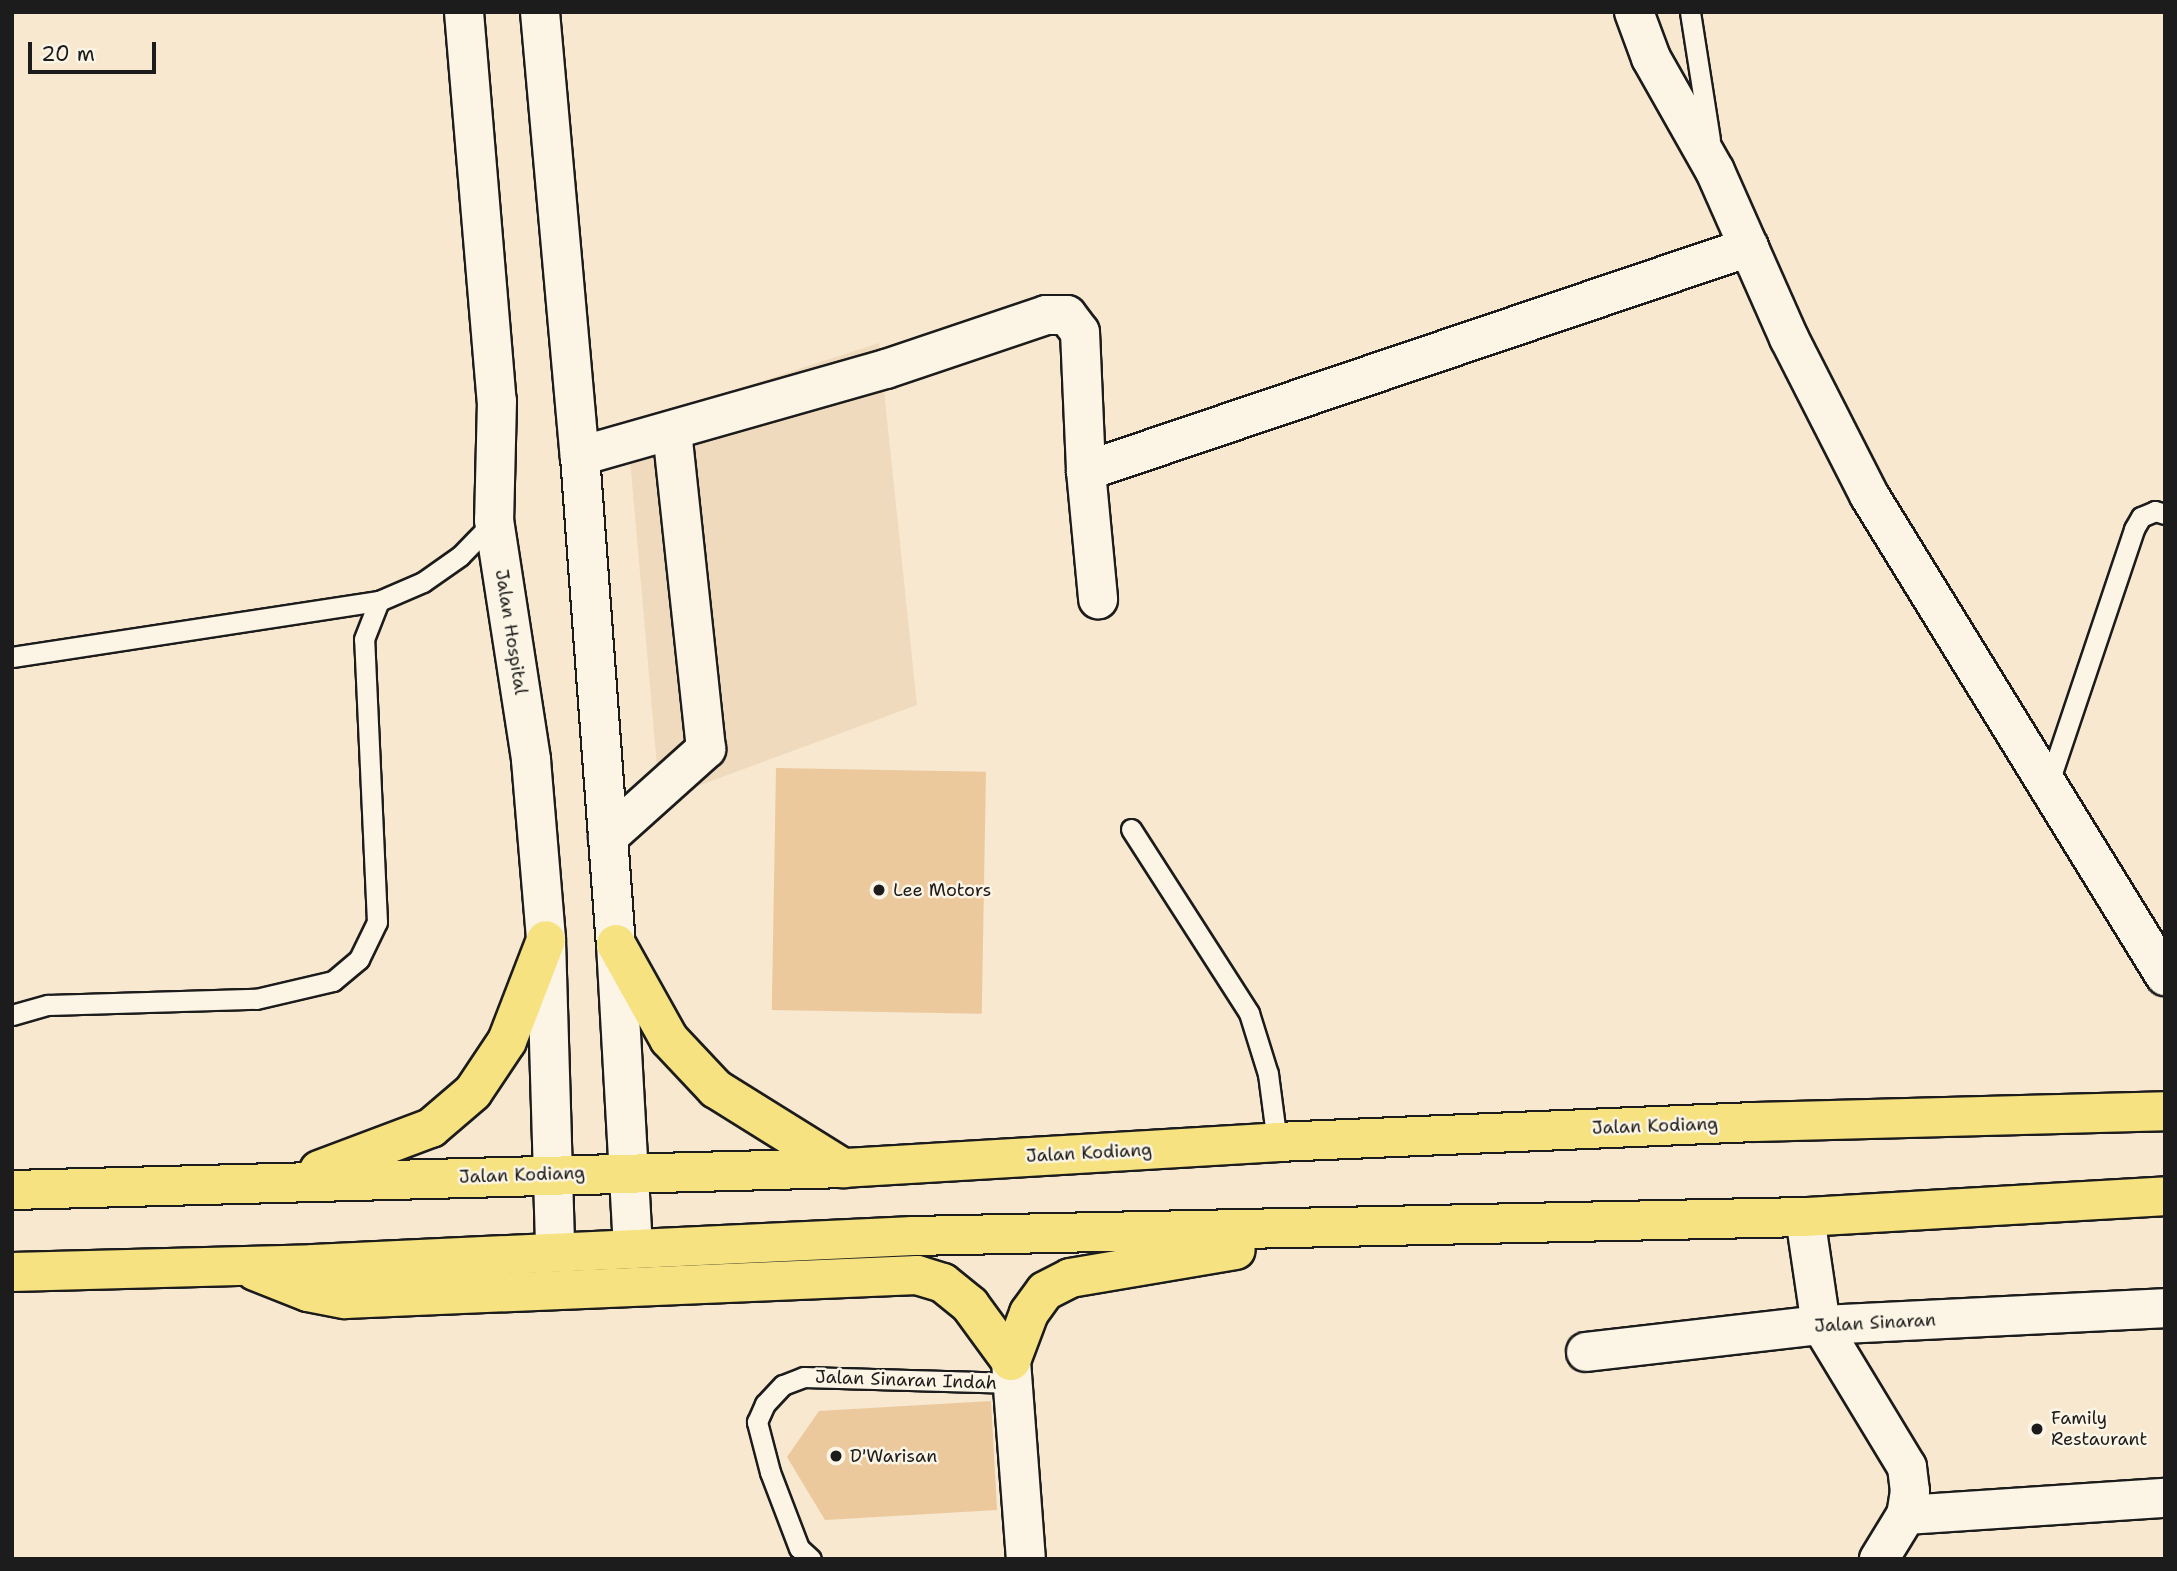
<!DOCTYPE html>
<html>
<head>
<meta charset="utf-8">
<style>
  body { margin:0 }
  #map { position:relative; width:2177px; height:1571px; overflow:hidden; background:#f7e8cf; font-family:"Shantell Sans",sans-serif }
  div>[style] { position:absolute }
  .built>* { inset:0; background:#f0dabd }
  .building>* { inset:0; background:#ecc89d; transform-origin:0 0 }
  .roads { filter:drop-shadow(2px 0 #1c1c1c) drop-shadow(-2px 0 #1c1c1c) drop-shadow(0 2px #1c1c1c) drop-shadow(0 -2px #1c1c1c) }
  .service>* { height:19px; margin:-9.5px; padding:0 9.5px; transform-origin:9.5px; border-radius:9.5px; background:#fcf5e5 }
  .minor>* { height:38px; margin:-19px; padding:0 19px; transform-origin:19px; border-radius:19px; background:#fcf5e5 }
  .tertiary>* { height:38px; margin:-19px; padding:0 19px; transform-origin:19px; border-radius:19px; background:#fcf5e5 }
  .trunk>* { height:38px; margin:-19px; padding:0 19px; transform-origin:19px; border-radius:19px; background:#f6e281 }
  .dots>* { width:19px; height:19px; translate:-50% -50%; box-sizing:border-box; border:4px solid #fcf5e5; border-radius:50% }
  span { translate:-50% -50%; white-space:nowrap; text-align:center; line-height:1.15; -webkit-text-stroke:5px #fcf5e5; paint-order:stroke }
  .street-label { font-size:18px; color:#1c1c1c }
  .poi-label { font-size:18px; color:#1c1c1c }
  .left { translate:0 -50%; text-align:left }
  .frame { position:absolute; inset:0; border:14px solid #1c1c1c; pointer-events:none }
  .scale { position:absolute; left:28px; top:42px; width:128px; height:32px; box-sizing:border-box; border:4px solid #1c1c1c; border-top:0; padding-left:9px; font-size:21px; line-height:24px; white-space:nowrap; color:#1c1c1c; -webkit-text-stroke:5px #fcf5e5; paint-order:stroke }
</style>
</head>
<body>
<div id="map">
  <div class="built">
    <i style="clip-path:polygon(879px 343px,917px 705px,660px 800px,627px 425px)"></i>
  </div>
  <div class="building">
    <i style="left:776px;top:768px;width:210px;height:242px;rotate:1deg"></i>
    <i style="clip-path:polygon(991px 1401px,997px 1510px,825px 1520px,787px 1457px,819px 1411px)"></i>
  </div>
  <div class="roads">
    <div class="service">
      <i style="left:1690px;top:12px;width:129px;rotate:81.1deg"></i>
      <i style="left:12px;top:657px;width:371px;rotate:-8.7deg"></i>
      <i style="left:379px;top:601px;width:48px;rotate:-23.4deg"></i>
      <i style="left:423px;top:582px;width:45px;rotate:-35.1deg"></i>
      <i style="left:460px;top:556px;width:49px;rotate:-45.8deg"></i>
      <i style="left:2048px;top:785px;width:270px;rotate:-71.4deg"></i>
      <i style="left:2134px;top:529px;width:14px;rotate:-60deg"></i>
      <i style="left:2141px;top:517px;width:15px;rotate:-23deg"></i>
      <i style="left:2155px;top:511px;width:10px;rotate:17deg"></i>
      <i style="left:1131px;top:829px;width:219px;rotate:57.3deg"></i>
      <i style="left:1249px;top:1013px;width:64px;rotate:72.7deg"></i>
      <i style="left:1268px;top:1074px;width:69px;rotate:82.5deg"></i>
      <i style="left:12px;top:1015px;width:37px;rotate:-16deg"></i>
      <i style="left:48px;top:1005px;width:208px;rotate:-1.7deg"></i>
      <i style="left:256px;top:999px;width:79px;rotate:-13.2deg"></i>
      <i style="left:333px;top:981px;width:34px;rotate:-40deg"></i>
      <i style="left:359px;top:959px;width:41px;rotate:-64.1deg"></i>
      <i style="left:377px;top:922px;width:283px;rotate:-92.6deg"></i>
      <i style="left:364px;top:639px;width:41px;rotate:-68.5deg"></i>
      <i style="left:811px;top:1559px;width:16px;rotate:-137deg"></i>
      <i style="left:799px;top:1548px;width:81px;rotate:-110.9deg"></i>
      <i style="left:770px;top:1472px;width:52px;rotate:-104.6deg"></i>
      <i style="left:757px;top:1422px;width:20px;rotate:-66deg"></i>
      <i style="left:765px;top:1404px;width:26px;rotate:-47deg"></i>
      <i style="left:783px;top:1385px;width:22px;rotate:-21deg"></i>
      <i style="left:804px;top:1377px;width:211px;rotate:1.6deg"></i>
    </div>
    <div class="minor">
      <i style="left:1634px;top:12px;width:49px;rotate:69.7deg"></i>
      <i style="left:1651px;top:58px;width:130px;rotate:60.5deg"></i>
      <i style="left:1715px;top:171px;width:183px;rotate:66.1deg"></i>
      <i style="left:1789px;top:338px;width:176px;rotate:63deg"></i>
      <i style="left:1869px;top:495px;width:565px;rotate:58.39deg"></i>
      <i style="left:580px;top:456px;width:318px;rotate:-15.9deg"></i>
      <i style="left:886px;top:369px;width:169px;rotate:-18.6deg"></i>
      <i style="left:1046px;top:315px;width:21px"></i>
      <i style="left:1067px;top:315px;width:21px;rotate:53deg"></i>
      <i style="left:1080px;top:332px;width:139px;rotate:87.5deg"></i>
      <i style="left:1086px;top:471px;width:129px;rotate:84.6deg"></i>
      <i style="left:1086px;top:471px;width:700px;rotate:-18.67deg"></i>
      <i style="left:608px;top:837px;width:132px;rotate:-41.9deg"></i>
      <i style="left:706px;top:749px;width:319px;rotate:-96.1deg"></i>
      <i style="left:1805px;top:1217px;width:109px;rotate:81.6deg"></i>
      <i style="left:1821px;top:1325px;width:166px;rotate:58.8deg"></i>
      <i style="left:1907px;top:1467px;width:24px;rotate:83deg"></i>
      <i style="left:1910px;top:1491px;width:24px;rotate:99deg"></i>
      <i style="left:1906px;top:1515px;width:52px;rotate:121.5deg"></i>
      <i style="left:1586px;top:1352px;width:237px;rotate:-6.6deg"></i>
      <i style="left:1821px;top:1325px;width:344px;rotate:-2.8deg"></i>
      <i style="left:1011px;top:1361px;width:199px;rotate:85.7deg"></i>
      <i style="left:1906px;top:1515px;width:260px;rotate:-3.8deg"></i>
    </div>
    <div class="tertiary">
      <i style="left:464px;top:12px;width:390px;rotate:85.2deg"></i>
      <i style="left:497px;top:401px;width:119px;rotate:91.4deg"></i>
      <i style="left:494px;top:520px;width:243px;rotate:81.2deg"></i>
      <i style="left:531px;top:760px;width:181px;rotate:85.2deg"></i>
      <i style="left:546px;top:940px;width:312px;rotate:88.3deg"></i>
      <i style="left:540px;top:12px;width:446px;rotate:84.9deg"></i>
      <i style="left:580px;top:456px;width:489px;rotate:85.8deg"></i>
      <i style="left:616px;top:944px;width:305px;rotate:86.8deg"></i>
    </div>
    <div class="trunk">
      <i style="left:616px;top:944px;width:109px;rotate:60.8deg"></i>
      <i style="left:669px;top:1039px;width:69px;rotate:46.8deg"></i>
      <i style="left:716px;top:1089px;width:150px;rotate:31.9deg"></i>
      <i style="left:319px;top:1170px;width:120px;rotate:-20.6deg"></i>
      <i style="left:431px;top:1128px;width:55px;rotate:-40.6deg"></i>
      <i style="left:473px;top:1092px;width:61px;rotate:-56.3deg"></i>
      <i style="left:507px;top:1041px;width:108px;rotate:-68.9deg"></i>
      <i style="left:12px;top:1190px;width:832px;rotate:-1.51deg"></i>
      <i style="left:844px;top:1168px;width:434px;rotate:-3.4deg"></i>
      <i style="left:1277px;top:1142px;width:478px;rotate:-2.4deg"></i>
      <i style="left:1755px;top:1122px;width:410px;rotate:-1.5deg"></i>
      <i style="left:255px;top:1271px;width:57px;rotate:21.6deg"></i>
      <i style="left:308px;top:1292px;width:38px;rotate:11deg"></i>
      <i style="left:345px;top:1299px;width:573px;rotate:-2.4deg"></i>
      <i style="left:917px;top:1275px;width:27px;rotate:17deg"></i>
      <i style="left:943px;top:1283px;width:35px;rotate:39deg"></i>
      <i style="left:970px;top:1305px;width:69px;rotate:53.8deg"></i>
      <i style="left:12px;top:1272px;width:301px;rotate:-1.5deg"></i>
      <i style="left:313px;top:1264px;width:601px;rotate:-2.67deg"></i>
      <i style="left:913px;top:1236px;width:892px;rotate:-1.22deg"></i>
      <i style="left:1805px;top:1217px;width:361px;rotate:-3.3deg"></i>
      <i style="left:1011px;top:1361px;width:51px;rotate:-69.4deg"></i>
      <i style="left:1029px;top:1313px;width:27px;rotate:-54deg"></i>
      <i style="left:1045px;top:1291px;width:28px;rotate:-27deg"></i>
      <i style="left:1070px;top:1278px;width:168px;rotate:-9.6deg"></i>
    </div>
  </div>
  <div class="dots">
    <i style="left:879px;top:890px;background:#1c1c1c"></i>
    <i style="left:2037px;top:1429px;background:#1c1c1c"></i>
    <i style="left:836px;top:1456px;background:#1c1c1c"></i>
  </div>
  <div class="street-label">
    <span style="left:511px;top:632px;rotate:81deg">Jalan Hospital</span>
    <span style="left:1655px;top:1126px;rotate:-2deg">Jalan Kodiang</span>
    <span style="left:1089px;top:1153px;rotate:-3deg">Jalan Kodiang</span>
    <span style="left:522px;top:1175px;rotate:-2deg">Jalan Kodiang</span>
    <span style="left:1875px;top:1323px;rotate:-3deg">Jalan Sinaran</span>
    <span style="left:906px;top:1380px;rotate:2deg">Jalan Sinaran Indah</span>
  </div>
  <div class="poi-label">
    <span class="left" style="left:893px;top:890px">Lee Motors</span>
    <span class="left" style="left:2051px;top:1429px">Family<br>Restaurant</span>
    <span class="left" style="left:850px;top:1456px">D'Warisan</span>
  </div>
  <div class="frame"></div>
  <div class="scale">20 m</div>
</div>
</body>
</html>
